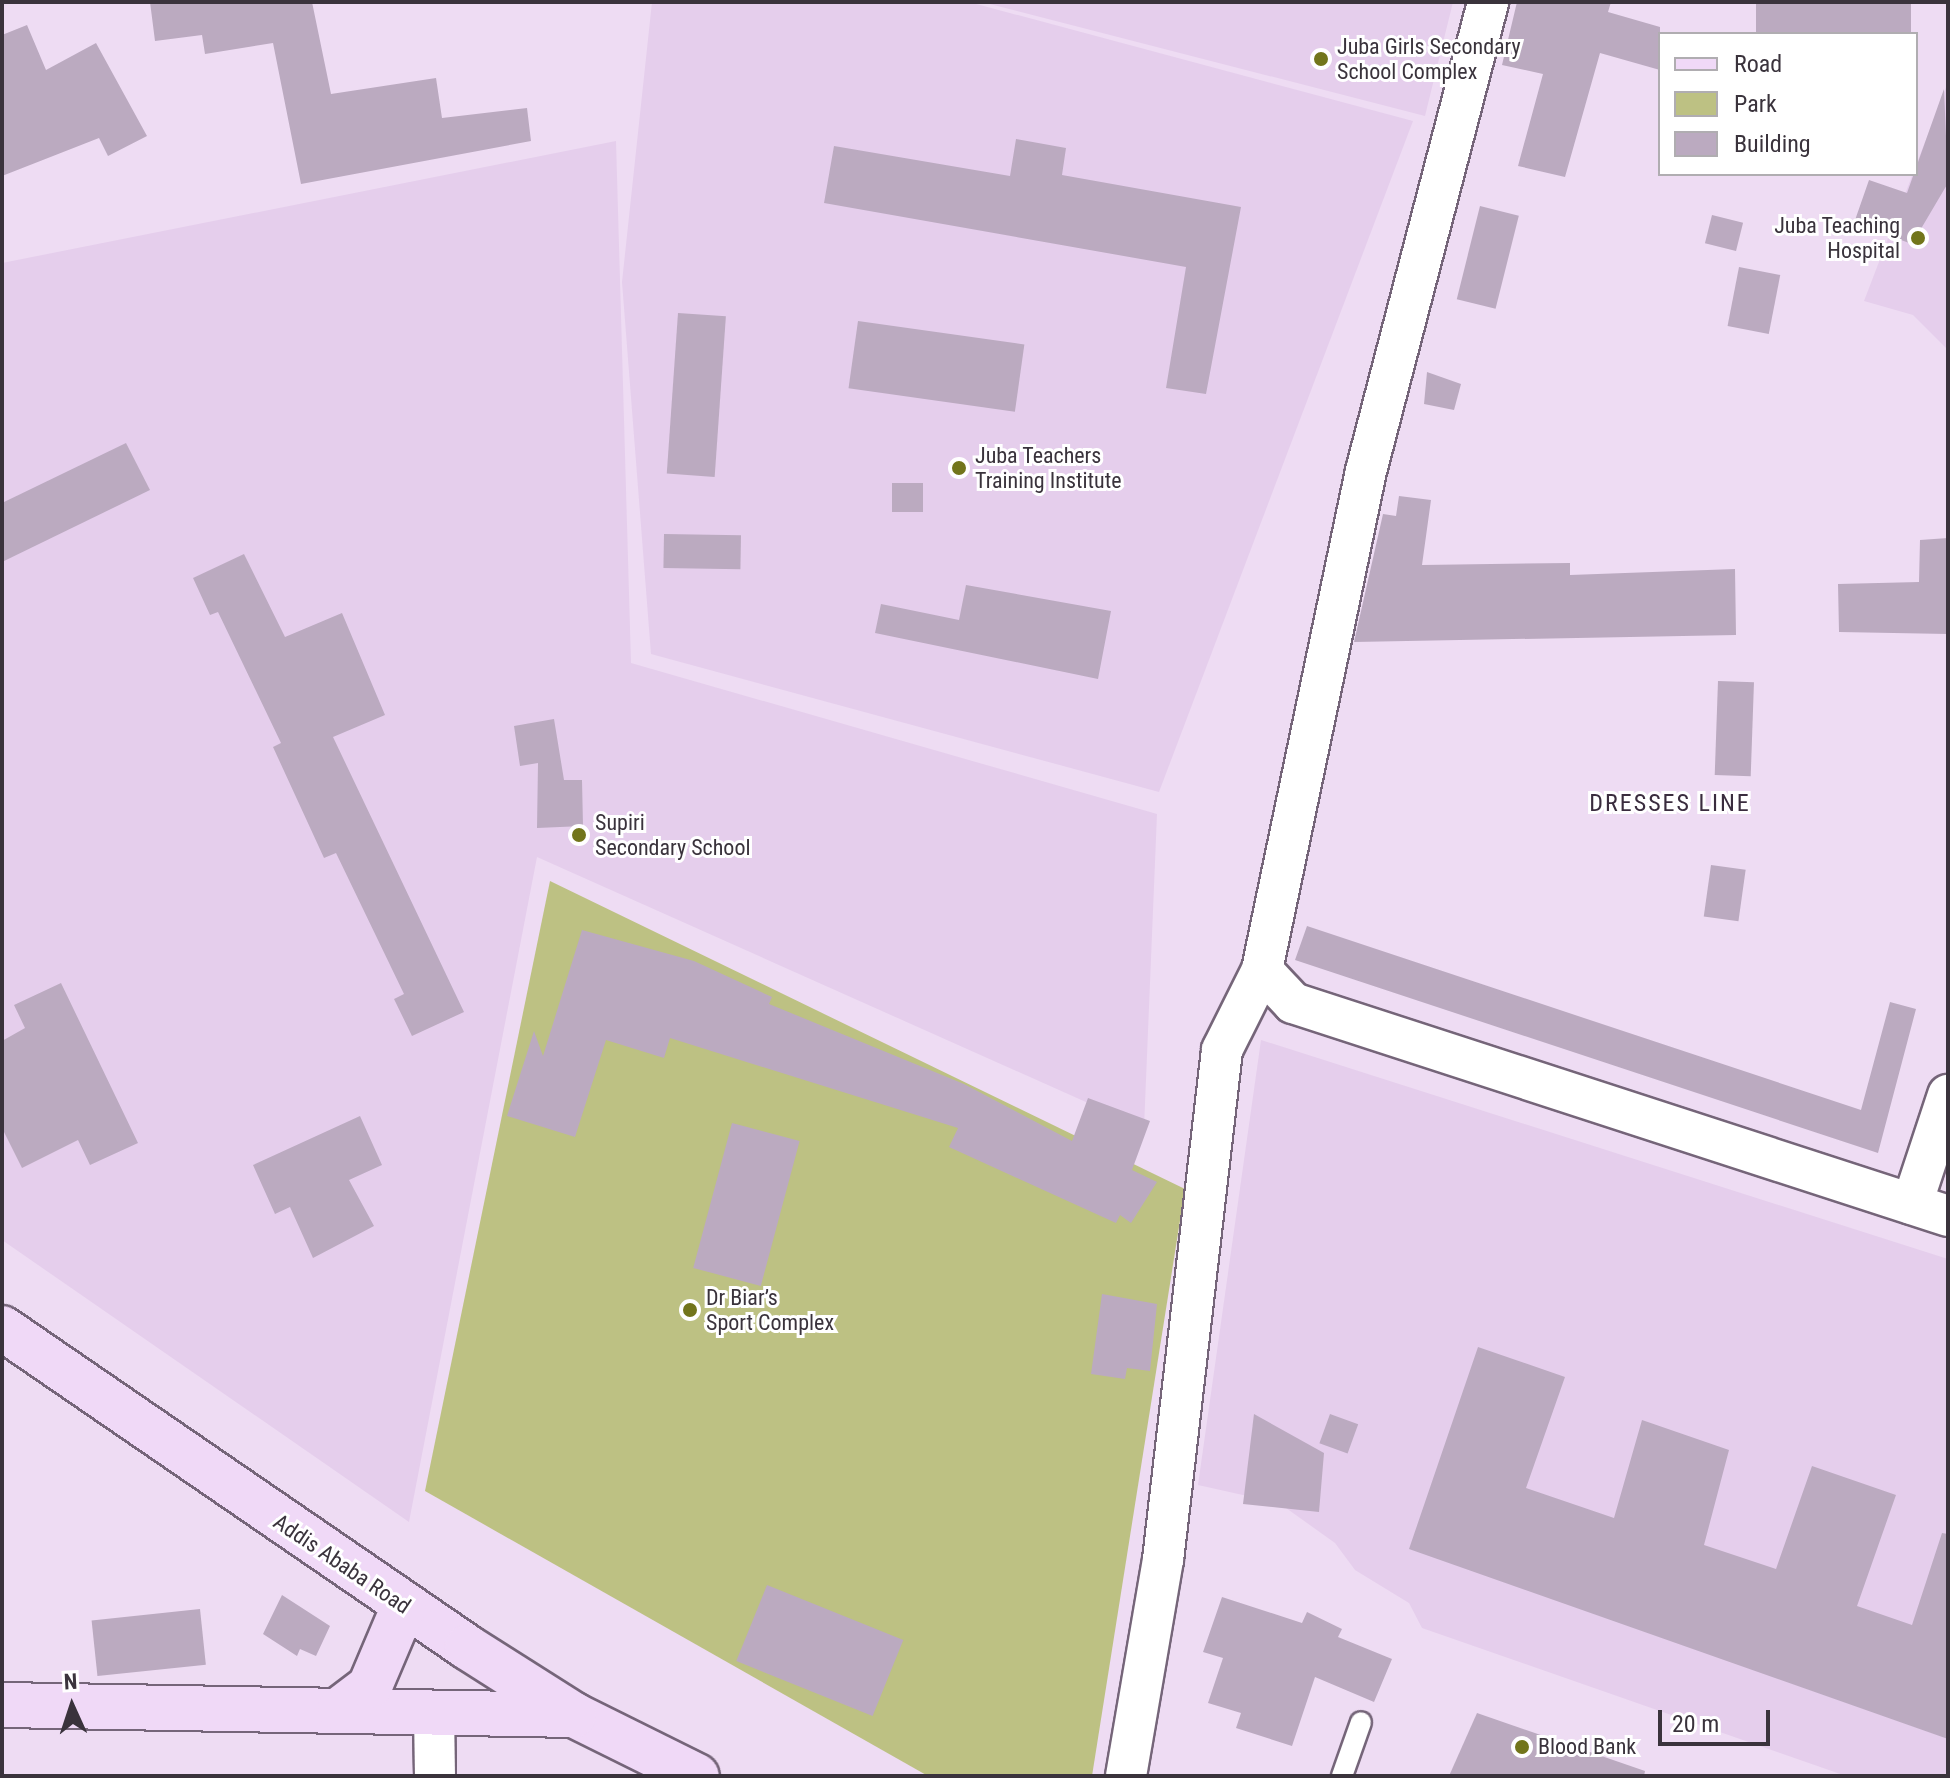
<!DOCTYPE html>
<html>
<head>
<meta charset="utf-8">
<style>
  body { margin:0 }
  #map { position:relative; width:1950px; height:1778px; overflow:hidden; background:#eedcf3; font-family:"Roboto Condensed",sans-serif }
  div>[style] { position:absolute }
  .built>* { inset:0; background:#e5ceec }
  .green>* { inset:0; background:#bdc183 }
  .building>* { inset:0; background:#bbaac0; transform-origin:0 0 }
  .roads { filter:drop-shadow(2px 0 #756579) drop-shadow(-2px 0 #756579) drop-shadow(0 2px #756579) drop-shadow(0 -2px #756579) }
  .lane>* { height:20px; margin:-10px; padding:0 10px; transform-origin:10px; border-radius:10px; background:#fff }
  .street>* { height:40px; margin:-20px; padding:0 20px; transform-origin:20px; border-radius:20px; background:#fff }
  .secondary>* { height:44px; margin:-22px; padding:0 22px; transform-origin:22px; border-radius:22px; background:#f0d9f7 }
  .dots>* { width:22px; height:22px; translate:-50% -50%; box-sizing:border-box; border:4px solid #fff; border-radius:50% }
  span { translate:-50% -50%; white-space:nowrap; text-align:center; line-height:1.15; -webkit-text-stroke:6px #fff; paint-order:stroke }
  .poi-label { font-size:22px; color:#3a333c }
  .left { translate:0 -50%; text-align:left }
  .right { translate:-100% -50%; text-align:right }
  .street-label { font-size:22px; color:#3a333c }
  .neighbourhood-label { font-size:24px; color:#3a2c3e; letter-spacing:2px }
  .frame { position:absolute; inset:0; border:4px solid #3a333c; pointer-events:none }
  .legend { position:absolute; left:1658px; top:32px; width:260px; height:144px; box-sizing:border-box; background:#fff; border:2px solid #b0adb1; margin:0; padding:10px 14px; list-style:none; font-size:24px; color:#3a333c }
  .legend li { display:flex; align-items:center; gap:16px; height:40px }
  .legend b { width:40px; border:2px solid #b0adb1 }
  .north { position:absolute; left:32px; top:1666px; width:80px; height:80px; -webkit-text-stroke:6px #fff; paint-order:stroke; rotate:357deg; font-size:22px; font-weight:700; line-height:32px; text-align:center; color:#3a333c }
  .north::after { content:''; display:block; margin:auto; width:28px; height:36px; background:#3a333c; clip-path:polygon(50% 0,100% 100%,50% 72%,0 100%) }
  .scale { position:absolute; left:1658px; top:1710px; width:112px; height:36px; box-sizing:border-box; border:4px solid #3a333c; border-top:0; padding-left:10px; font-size:24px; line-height:28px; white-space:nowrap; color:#3a333c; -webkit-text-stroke:6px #fff; paint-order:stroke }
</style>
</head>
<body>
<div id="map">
  <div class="built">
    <i style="clip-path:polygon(652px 2px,969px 2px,1413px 121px,1159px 792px,651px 654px,622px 282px)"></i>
    <i style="clip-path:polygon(982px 2px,1453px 2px,1425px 116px)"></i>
    <i style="clip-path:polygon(1948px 82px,1948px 350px,1913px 315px,1864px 301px)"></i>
    <i style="clip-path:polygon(616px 141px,631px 663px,1157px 814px,1144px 1128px,537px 857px,409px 1522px,2px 1240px,2px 263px)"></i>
    <i style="clip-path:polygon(1261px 1040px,1948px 1259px,1948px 1776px,1846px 1776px,1422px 1628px,1409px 1603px,1355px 1570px,1335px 1543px,1279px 1503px,1198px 1485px)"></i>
  </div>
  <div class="green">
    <i style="clip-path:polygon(550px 881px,1185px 1189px,1092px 1776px,928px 1776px,425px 1491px)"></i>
  </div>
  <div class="building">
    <i style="clip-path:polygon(150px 2px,312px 2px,331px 94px,436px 78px,442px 118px,527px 108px,531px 141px,301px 184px,273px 43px,205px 54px,202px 35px,155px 41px)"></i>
    <i style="clip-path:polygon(1517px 2px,1611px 2px,1608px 12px,1660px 27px,1660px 70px,1600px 53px,1565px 177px,1518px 166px,1543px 74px,1502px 65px)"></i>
    <i style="left:1756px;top:2px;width:155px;height:33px"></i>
    <i style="clip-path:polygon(27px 25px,46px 70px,96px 43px,147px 136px,108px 156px,99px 138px,2px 176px,2px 35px)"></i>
    <i style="clip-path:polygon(1944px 89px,1948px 183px,1912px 244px,1854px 223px,1869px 180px,1907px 193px)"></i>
    <i style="clip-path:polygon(1016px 139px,1066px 148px,1062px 175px,1241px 207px,1206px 394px,1166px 388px,1186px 267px,824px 203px,834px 146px,1010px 176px)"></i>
    <i style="left:1480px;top:206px;width:40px;height:96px;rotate:14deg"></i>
    <i style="left:1712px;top:215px;width:32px;height:29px;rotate:14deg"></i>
    <i style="left:1739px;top:267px;width:42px;height:60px;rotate:11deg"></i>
    <i style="left:678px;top:313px;width:48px;height:161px;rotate:4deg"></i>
    <i style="left:858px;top:321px;width:168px;height:68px;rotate:8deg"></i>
    <i style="clip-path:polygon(1427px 372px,1461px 384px,1454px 410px,1424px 404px)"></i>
    <i style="clip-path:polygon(126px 443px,150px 490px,2px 562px,2px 503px)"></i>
    <i style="left:923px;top:483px;width:29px;height:31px;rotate:90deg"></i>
    <i style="clip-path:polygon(1399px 496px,1431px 500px,1422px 565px,1570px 563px,1570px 575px,1735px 569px,1736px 635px,1354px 642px,1383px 514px,1396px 516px)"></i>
    <i style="left:664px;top:534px;width:77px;height:34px;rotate:1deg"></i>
    <i style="clip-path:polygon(1948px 538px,1948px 634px,1839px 632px,1838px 584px,1919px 582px,1920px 540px)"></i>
    <i style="clip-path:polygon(244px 554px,285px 637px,342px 613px,385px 715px,333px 737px,464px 1012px,412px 1036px,394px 999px,404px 994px,336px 853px,324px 858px,273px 747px,281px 743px,218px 612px,210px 615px,193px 578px)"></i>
    <i style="clip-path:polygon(966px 585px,1111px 611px,1098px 679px,875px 633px,881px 604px,959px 620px)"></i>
    <i style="left:1718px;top:681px;width:36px;height:94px;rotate:2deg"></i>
    <i style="clip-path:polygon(554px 719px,564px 780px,582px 780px,583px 826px,537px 828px,538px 763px,520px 766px,514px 726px)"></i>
    <i style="left:1711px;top:865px;width:35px;height:52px;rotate:8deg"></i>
    <i style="clip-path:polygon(1307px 926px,1861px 1110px,1890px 1002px,1916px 1009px,1878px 1153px,1295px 960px)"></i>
    <i style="clip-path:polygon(582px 930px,694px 961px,772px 997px,769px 1004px,964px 1084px,1072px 1141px,1088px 1098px,1150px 1121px,1132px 1170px,1157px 1182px,1131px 1223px,1120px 1215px,1116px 1223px,949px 1147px,958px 1128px,670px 1038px,664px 1058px,606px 1040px,575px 1137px,507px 1116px,534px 1031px,543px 1056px)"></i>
    <i style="clip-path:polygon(61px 983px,138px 1143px,90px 1165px,78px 1140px,22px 1168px,2px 1128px,2px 1041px,25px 1028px,14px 1005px)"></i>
    <i style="clip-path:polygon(360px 1116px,382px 1165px,349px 1180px,374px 1226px,313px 1258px,290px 1207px,275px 1214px,253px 1165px)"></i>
    <i style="left:732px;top:1123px;width:70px;height:150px;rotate:15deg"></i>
    <i style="clip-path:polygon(1102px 1294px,1157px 1304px,1150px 1371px,1127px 1368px,1125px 1379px,1091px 1374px)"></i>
    <i style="clip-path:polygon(1478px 1347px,1565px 1377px,1526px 1488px,1614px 1518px,1642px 1420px,1729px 1450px,1704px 1545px,1776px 1569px,1812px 1466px,1896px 1495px,1857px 1606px,1912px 1625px,1942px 1533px,1948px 1534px,1948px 1739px,1409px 1549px)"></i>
    <i style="clip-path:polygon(1254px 1414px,1324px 1453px,1319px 1512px,1243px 1504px)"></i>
    <i style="left:1330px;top:1414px;width:30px;height:31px;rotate:20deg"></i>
    <i style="left:767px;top:1585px;width:147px;height:82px;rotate:22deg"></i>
    <i style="clip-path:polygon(282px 1595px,330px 1626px,316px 1656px,300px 1649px,297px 1656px,263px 1634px)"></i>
    <i style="clip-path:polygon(1222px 1597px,1302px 1623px,1307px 1612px,1342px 1629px,1338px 1637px,1392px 1659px,1374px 1702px,1315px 1677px,1292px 1746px,1236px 1728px,1241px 1713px,1208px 1703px,1223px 1658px,1203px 1652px)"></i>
    <i style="left:200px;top:1609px;width:56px;height:109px;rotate:84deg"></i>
    <i style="clip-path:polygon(1477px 1713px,1645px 1771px,1644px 1776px,1449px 1776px)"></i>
  </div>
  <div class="roads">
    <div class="lane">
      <i style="left:1342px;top:1776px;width:57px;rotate:-70.6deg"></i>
    </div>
    <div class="street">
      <i style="left:1262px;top:970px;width:45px;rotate:46.8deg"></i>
      <i style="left:1293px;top:1003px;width:689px;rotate:18.01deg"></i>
      <i style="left:1912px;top:1204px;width:115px;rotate:-71.7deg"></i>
      <i style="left:434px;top:1713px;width:63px;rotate:89.1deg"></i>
      <i style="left:1126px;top:1776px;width:219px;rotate:-80.3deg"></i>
      <i style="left:1163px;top:1560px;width:513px;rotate:-83.4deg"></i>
      <i style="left:1222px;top:1050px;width:89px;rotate:-63.4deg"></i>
      <i style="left:1262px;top:970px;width:510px;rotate:-78.23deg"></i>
      <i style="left:1366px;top:471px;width:485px;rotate:-75.4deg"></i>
    </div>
    <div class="secondary">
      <i style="left:2px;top:1328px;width:564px;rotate:34.45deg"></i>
      <i style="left:467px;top:1647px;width:127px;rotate:32.4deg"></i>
      <i style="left:574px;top:1715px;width:137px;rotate:26.4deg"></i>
      <i style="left:2px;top:1705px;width:572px;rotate:1deg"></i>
      <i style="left:340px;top:1709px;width:38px;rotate:-37deg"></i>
      <i style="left:370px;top:1686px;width:87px;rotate:-67deg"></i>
    </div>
  </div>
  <div class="dots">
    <i style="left:1321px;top:59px;background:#72751b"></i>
    <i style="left:1918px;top:238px;background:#72751b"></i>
    <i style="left:959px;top:468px;background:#72751b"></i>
    <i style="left:579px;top:835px;background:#72751b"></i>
    <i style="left:690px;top:1310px;background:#72751b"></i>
    <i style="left:1522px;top:1747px;background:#72751b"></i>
  </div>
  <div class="poi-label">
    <span class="left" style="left:1337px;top:59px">Juba Girls Secondary<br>School Complex</span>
    <span class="right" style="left:1900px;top:238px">Juba Teaching<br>Hospital</span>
    <span class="left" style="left:975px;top:468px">Juba Teachers<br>Training Institute</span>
    <span class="left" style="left:595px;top:835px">Supiri<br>Secondary School</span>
    <span class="left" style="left:706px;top:1310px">Dr Biar’s<br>Sport Complex</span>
    <span class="left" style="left:1538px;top:1747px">Blood Bank</span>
  </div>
  <div class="street-label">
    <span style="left:342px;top:1564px;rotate:34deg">Addis Ababa Road</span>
  </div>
  <div class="neighbourhood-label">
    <span style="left:1670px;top:804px">DRESSES LINE</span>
  </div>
  <div class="frame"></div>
  <ul class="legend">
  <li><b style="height:10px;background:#f0d9f7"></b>Road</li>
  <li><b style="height:22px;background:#bdc183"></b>Park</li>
  <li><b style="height:22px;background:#bbaac0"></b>Building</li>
  </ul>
  <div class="north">N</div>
  <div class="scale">20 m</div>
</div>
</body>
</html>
